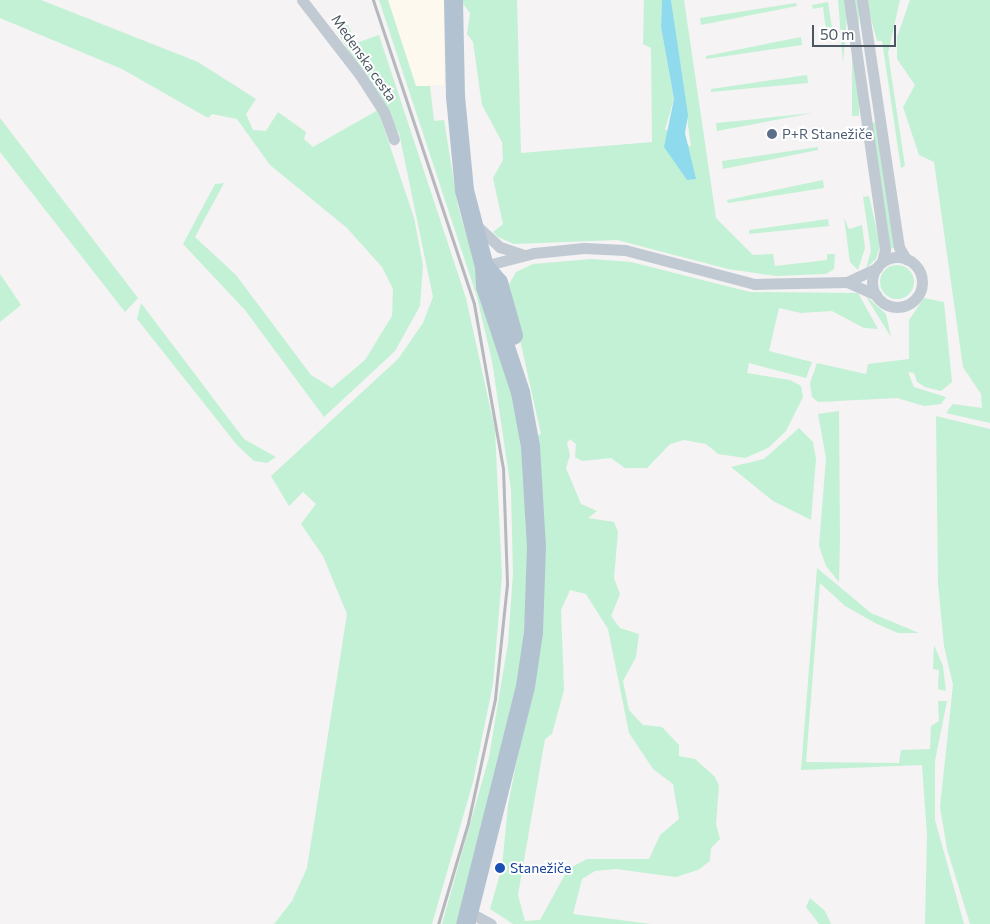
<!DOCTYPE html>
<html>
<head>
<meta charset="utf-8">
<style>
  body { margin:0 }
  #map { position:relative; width:990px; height:924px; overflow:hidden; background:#f5f3f3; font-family:Commissioner,sans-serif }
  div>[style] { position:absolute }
  .commercial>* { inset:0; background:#fdf9ef }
  .green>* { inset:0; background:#c3f1d5; transform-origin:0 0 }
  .round { border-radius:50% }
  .water>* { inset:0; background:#90daee }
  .street>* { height:11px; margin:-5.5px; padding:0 5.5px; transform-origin:5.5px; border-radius:5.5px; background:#c1cad2 }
  .street>.ring { margin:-5.5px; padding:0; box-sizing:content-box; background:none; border:11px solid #c1cad2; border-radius:50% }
  .primary>* { height:19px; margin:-9.5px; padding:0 9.5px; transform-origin:9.5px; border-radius:9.5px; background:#b3c2d1 }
  .rail>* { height:3px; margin:-1.5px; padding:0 1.5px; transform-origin:1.5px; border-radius:1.5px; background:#b5b8bd }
  .dots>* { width:14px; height:14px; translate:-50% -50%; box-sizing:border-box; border:2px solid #fff; border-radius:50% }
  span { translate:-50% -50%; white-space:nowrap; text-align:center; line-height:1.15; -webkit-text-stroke:4px #fff; paint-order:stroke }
  .street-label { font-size:14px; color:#4a5661 }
  .service-label { font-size:14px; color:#4e5e75 }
  .left { translate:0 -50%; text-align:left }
  .transit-label { font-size:14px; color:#164399 }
  .scale { position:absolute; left:812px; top:25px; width:84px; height:22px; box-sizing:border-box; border:2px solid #4a5661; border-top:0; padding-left:6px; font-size:15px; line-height:18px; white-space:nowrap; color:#4a5661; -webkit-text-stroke:4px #fff; paint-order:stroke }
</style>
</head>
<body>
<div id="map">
  <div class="commercial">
    <i style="clip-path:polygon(388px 0,444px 0,444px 85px,416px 86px)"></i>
  </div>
  <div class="green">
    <i style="clip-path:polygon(0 0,41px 0,198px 62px,256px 99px,246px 114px,253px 130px,266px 131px,278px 112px,306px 132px,304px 139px,313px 147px,378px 110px,414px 218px,423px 265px,420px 306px,395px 351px,324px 417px,245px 310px,183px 244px,215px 184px,224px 183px,195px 237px,236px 275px,311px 375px,332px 388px,365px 360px,392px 316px,393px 289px,382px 267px,347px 228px,270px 165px,237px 119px,212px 114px,208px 118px,122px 69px,0 18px)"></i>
    <i style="clip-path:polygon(379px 0,388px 0,416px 86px,430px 86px,434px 121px,444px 120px,458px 207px,510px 380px,522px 440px,530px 551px,521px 669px,457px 924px,442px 924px,489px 757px,508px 643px,513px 574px,511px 490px,492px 361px,477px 297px)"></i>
    <i style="clip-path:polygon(460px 0,517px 0,521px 153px,652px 142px,651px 48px,643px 44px,644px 0,662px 0,661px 27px,674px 99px,665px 129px,691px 147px,671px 0,684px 0,716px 218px,753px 255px,773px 254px,775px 266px,827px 260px,827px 254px,835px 254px,834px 269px,826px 274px,776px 276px,728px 269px,617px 240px,514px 244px,498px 237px,493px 232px,503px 224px,493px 178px,503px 160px,502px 142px,482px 105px,473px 42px,467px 34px,470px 13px)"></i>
    <i style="clip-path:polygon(838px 0,845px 0,847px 17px,843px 63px)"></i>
    <i style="left:852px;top:0;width:7px;height:116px"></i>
    <i style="clip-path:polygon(866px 0,900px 0,888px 53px,905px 166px,901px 168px,882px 41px,877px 41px)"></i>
    <i style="clip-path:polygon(910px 0,990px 0,990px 423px,946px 413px,953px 404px,982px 408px,981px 394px,963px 367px,934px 162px,919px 155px,903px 107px,915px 85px,897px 59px,897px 37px)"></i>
    <i style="clip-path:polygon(828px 2px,833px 35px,827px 37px,823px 7px,813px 9px,812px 5px)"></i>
    <i style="clip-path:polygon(796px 3px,797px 6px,701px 25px,700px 18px)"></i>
    <i style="clip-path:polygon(333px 25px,348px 25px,356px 43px,379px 35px,466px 298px,495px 430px,502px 576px,493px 684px,473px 782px,432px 924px,274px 924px,292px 901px,307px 868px,347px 614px,323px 556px,301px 524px,316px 504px,303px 492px,289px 506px,271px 476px,398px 359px,423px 323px,433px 297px,399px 133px)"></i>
    <i style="clip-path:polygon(801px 37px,802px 45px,706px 59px,706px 56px)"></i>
    <i style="clip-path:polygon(807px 75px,808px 83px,711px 92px,711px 89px)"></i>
    <i style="clip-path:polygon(813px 113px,717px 131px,716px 123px,737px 121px)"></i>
    <i style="clip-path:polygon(0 118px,138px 298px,125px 312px,0 152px)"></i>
    <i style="left:877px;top:122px;width:127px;height:7px;rotate:81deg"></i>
    <i style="clip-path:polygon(818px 147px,818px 150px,723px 169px,722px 161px)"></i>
    <i style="clip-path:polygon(823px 180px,824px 188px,728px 203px,727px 200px)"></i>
    <i style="clip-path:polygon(869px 196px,880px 245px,876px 259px,866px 268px,871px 251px,863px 197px)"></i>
    <i style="clip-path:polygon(844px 218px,849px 229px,862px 225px,865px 248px,858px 270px,850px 262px)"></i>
    <i style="clip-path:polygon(828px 219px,829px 226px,749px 234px,749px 230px)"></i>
    <i style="clip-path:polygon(evenodd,591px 259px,631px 262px,750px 292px,858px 293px,878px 329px,864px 328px,832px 311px,801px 313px,779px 308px,769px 351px,812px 362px,806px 378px,749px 363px,747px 373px,790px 380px,801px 386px,803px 397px,786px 431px,768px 448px,745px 458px,718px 454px,706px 444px,684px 440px,670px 444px,647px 468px,625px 468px,611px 458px,582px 461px,575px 457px,576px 444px,570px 439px,567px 443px,570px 455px,566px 468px,581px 504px,597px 511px,588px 518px,614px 522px,618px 532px,614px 578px,620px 594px,611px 616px,620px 628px,639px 634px,636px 657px,623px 681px,629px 710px,643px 725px,662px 727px,679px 745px,679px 756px,695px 759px,714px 776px,719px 785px,716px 824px,720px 839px,711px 848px,710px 861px,698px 870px,676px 877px,616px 869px,595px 871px,582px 879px,573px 914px,651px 924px,513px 924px,490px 909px,502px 867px,508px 805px,538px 653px,535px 436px,541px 434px,508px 286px,516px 272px,533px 264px,591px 259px,570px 590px,586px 594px,608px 629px,629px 733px,653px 769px,673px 784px,679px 819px,660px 835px,649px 859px,587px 859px,568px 869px,540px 920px,525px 921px,518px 895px,545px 739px,552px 734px,564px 690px,561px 610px,570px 590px)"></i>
    <i class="round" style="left:880px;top:265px;width:34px;height:34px"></i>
    <i style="clip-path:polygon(0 274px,21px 305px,0 322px)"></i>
    <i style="clip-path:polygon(865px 295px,886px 314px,891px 337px)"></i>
    <i style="clip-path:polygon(924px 298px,944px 302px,952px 382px,941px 391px,925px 387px,917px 382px,914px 373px,908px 372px,914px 387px,946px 397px,941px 404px,924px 406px,897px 398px,818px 402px,812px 397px,810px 383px,817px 363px,866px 374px,868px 364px,909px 359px,909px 320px)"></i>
    <i style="clip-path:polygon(141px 303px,244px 439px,276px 457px,267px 463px,254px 461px,237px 445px,137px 319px)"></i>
    <i style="clip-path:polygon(839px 411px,840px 540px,839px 582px,826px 566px,819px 546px,826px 458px,818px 414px)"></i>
    <i style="clip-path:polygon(936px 416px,990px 429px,990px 924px,970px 924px,947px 849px,940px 807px,953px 685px,944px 646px,938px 584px)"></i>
    <i style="clip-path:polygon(799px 428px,813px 442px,816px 459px,811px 520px,773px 501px,731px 467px,764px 459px)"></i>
    <i style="clip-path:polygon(817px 568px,871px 613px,919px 633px,898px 633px,877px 624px,845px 606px,820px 583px,806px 762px,899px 763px,901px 750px,930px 749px,931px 726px,939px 721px,938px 701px,947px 701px,935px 761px,935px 820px,964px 924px,925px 924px,927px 834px,922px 765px,801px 770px)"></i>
    <i style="clip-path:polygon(934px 645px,943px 666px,946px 691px,938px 689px,939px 670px,933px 669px)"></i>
    <i style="clip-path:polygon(810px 898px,825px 911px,831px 924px,819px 924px,806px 907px)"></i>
  </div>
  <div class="water">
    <i style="clip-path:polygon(662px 0,671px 0,688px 115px,685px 133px,696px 179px,687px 180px,664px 147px,674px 99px,661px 27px)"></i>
  </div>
  <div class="street">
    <i style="left:302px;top:0;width:95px;rotate:52.3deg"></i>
    <i style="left:360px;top:75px;width:44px;rotate:57deg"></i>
    <i style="left:384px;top:112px;width:29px;rotate:70deg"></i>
    <i style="left:849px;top:0;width:252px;rotate:81.8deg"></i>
    <i style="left:885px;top:249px;width:13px;rotate:103deg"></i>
    <i style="left:862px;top:0;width:250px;rotate:81.5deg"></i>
    <i style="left:899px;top:247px;width:14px;rotate:60deg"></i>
    <i style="left:476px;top:225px;width:33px;rotate:43deg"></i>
    <i style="left:500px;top:247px;width:23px;rotate:18deg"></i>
    <i class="ring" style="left:872px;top:257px;width:39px;height:39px"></i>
    <i style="left:484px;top:266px;width:52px;rotate:-14.6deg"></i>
    <i style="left:534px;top:253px;width:50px;rotate:-5.7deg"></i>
    <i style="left:584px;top:248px;width:41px;rotate:2.8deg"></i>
    <i style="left:625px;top:250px;width:134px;rotate:14.7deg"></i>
    <i style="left:755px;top:284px;width:92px;rotate:-1.2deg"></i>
    <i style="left:847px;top:282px;width:33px;rotate:-25deg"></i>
    <i style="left:847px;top:282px;width:32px;rotate:24deg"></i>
    <i style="left:469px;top:912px;width:25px;rotate:29deg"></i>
  </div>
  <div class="primary">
    <i style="left:453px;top:0;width:96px;rotate:88.8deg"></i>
    <i style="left:455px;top:96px;width:94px;rotate:84.5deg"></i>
    <i style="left:464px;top:190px;width:79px;rotate:75.3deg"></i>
    <i style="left:484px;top:266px;width:20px;rotate:87deg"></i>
    <i style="left:485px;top:286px;width:112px;rotate:71.7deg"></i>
    <i style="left:520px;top:392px;width:55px;rotate:79.5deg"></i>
    <i style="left:530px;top:446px;width:100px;rotate:86.6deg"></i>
    <i style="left:536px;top:546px;width:86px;rotate:92deg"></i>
    <i style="left:533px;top:632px;width:55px;rotate:98.4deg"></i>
    <i style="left:525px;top:686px;width:245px;rotate:104.1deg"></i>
    <i style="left:484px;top:266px;width:21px;rotate:49deg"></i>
    <i style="left:498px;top:282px;width:55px;rotate:74.2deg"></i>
  </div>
  <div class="rail">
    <i style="left:373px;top:0;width:320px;rotate:71.6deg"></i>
    <i style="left:474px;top:304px;width:167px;rotate:80deg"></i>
    <i style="left:503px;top:468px;width:116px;rotate:88deg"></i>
    <i style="left:507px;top:584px;width:116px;rotate:96deg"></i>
    <i style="left:495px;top:699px;width:127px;rotate:102.3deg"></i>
    <i style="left:468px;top:823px;width:105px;rotate:106.5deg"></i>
  </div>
  <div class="dots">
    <i style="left:772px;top:134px;background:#5c6f8a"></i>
    <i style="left:500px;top:868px;background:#1a4fb4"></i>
  </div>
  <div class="street-label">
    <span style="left:364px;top:58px;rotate:55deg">Medenska cesta</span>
  </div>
  <div class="service-label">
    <span class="left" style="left:782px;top:134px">P+R Stanežiče</span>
  </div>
  <div class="transit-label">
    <span class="left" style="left:510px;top:868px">Stanežiče</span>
  </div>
  <div class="scale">50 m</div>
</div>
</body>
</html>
